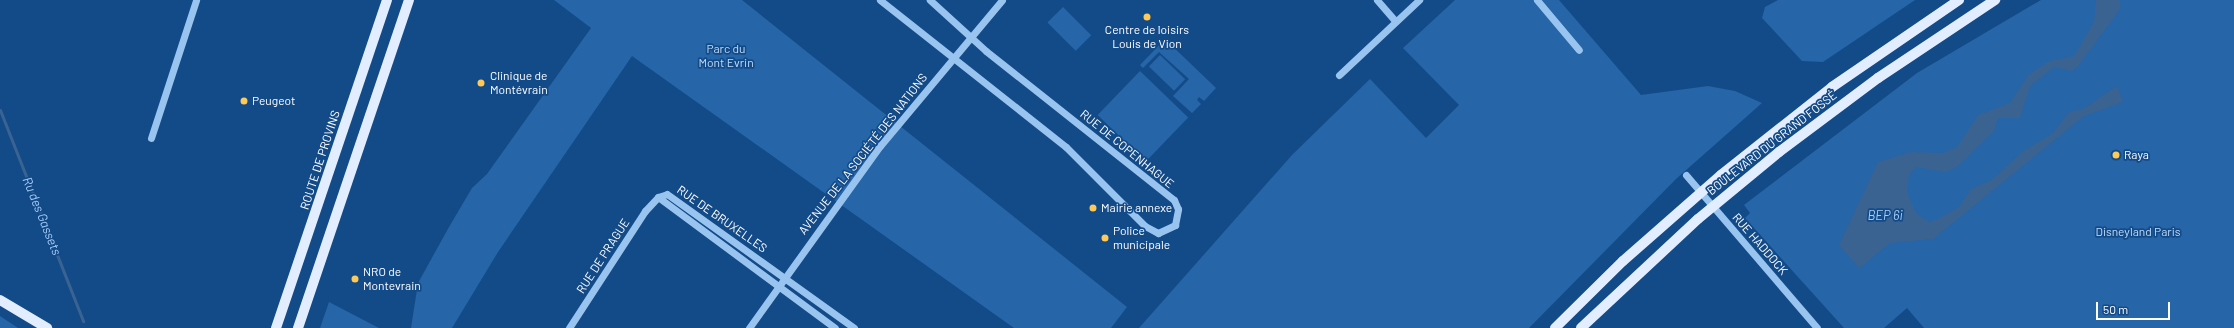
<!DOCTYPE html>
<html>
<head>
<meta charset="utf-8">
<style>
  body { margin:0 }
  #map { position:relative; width:2234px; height:328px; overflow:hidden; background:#134b89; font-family:Barlow,sans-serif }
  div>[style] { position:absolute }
  .green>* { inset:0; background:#2565a8; transform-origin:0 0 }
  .water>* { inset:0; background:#3a6392 }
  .stream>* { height:3px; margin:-1.5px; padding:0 1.5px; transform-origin:1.5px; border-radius:1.5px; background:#3a6392 }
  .minor>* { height:7px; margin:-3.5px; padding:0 3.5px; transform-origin:3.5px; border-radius:3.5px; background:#99c4f0 }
  .major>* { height:10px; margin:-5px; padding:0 5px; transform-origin:5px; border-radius:5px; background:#e2eeff }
  .dots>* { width:11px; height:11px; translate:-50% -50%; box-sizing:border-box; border:2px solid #134b89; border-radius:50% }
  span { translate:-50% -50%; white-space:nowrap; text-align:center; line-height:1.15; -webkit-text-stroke:3.5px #134b89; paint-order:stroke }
  .poi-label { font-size:12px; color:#fff }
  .left { translate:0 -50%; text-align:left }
  .park-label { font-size:12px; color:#c0ddfc }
  .street-label { font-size:12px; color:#fff }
  .water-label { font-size:13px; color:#a5cdf7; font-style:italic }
  .scale { position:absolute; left:2096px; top:302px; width:74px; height:18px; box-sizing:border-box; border:2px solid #fff; border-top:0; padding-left:5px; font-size:12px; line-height:14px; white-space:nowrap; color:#fff; -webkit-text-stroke:3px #134b89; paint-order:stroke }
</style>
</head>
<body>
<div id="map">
  <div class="green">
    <i style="clip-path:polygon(554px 0,742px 0,1127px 307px,1111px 328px,1014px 328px,632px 56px,498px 252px,452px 328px,411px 328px,418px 283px,449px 227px,472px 188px,487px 174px,591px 28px)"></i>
    <i style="clip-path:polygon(1455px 0,1559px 0,1641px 95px,1708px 86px,1735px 91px,1762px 103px,1676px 179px,1529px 328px,1139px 328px,1292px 155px,1370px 79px,1426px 138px,1459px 105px,1403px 48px)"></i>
    <i style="clip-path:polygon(1778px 0,1915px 0,1823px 62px,1802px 61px,1762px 18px,1765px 7px)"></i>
    <i style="clip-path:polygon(2041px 0,2234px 0,2234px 328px,1924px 328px,1907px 308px,1884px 328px,1844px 328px,1745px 218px,1750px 213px,1744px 205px,1917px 73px)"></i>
    <i style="left:1063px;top:7px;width:40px;height:22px;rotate:45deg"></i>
    <i style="clip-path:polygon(1165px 39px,1216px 88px,1204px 101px,1199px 97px,1197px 100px,1201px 104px,1192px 113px,1173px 96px,1189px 79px,1159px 52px,1143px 68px,1140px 65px)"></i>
    <i style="left:1160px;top:55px;width:35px;height:16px;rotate:44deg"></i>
    <i style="left:1140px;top:71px;width:67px;height:61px;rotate:44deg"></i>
    <i style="clip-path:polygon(329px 302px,379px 328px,320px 328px)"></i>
    <i style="clip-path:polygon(0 316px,18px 328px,0 328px)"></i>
  </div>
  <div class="water">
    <i style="clip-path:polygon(2096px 0,2120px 0,2120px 9px,2078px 66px,2072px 71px,2054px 67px,2030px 86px,2020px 118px,1998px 118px,1994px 131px,1958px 166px,1946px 172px,1916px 167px,1909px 175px,1907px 190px,1911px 203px,1917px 214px,1929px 222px,1938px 219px,1959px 207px,1971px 189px,1993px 179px,2023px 151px,2052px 134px,2069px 112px,2083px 109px,2117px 86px,2123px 102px,2084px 116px,1933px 239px,1890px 243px,1859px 268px,1839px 245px,1878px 162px,1911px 152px,1943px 153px,1957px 147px,1978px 115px,2010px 103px,2029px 74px,2050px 61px,2074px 56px,2094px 22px)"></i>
  </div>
  <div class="stream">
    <i style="left:0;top:110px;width:227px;rotate:68.5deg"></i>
  </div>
  <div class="minor">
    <i style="left:880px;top:0;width:237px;rotate:38.3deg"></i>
    <i style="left:1066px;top:147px;width:112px;rotate:45deg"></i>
    <i style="left:1145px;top:226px;width:15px;rotate:28deg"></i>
    <i style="left:1158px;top:233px;width:19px;rotate:-25deg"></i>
    <i style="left:1175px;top:225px;width:16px;rotate:-79deg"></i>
    <i style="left:1178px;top:209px;width:10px;rotate:-114deg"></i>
    <i style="left:1174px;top:200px;width:240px;rotate:-141.6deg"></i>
    <i style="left:986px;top:51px;width:76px;rotate:-137.7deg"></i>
    <i style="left:1377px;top:0;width:28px;rotate:49deg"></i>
    <i style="left:1537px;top:0;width:65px;rotate:50deg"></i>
    <i style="left:1339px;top:75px;width:110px;rotate:-43.2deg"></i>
    <i style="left:151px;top:138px;width:145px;rotate:-71.9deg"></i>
    <i style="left:1686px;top:175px;width:201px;rotate:49.4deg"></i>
    <i style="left:658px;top:197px;width:220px;rotate:36.5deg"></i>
    <i style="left:569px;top:328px;width:140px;rotate:-57deg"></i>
    <i style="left:645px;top:211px;width:19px;rotate:-47deg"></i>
    <i style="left:658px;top:197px;width:9px;rotate:-18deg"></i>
    <i style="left:667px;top:194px;width:230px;rotate:35.6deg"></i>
    <i style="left:749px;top:328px;width:224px;rotate:-54.3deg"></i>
    <i style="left:880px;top:146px;width:190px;rotate:-50.1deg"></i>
  </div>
  <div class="major">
    <i style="left:0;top:300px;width:55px;rotate:30.8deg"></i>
    <i style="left:276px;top:328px;width:346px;rotate:-71.3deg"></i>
    <i style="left:298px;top:328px;width:346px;rotate:-71.3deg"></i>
    <i style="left:1555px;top:328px;width:95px;rotate:-44.6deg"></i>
    <i style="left:1623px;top:261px;width:130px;rotate:-41.3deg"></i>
    <i style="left:1721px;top:175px;width:142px;rotate:-38.4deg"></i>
    <i style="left:1832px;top:87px;width:154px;rotate:-34.4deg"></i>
    <i style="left:1581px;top:328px;width:160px;rotate:-43deg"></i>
    <i style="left:1698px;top:219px;width:105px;rotate:-39.6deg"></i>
    <i style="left:1779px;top:152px;width:124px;rotate:-36.8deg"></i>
    <i style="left:1878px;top:78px;width:141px;rotate:-33.7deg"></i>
  </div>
  <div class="dots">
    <i style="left:1147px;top:17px;background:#ffc958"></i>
    <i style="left:481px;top:83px;background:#ffc958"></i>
    <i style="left:244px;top:101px;background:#ffc958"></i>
    <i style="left:2116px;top:155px;background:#ffc958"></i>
    <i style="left:1093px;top:208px;background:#ffc958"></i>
    <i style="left:1105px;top:238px;background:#ffc958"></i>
    <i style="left:355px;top:279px;background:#ffc958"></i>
  </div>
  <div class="poi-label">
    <span style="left:1147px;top:37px">Centre de loisirs<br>Louis de Vion</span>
    <span class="left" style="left:490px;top:83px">Clinique de<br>Montévrain</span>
    <span class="left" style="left:252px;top:101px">Peugeot</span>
    <span class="left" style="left:2124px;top:155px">Raya</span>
    <span class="left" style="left:1101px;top:208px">Mairie annexe</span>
    <span class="left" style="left:1113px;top:238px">Police<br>municipale</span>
    <span class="left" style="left:363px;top:279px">NRO de<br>Montevrain</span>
  </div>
  <div class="park-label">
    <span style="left:726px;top:56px">Parc du<br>Mont Evrin</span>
    <span style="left:2138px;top:232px">Disneyland Paris</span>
  </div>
  <div class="street-label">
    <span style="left:1772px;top:143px;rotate:-38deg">BOULEVARD DU GRAND FOSSÉ</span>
    <span style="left:1127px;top:149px;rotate:39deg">RUE DE COPENHAGUE</span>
    <span style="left:863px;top:154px;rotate:-52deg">AVENUE DE LA SOCIÉTÉ DES NATIONS</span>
    <span style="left:320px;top:160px;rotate:-72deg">ROUTE DE PROVINS</span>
    <span style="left:722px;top:219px;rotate:35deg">RUE DE BRUXELLES</span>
    <span style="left:1760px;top:244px;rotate:49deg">RUE HADDOCK</span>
    <span style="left:603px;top:256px;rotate:-57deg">RUE DE PRAGUE</span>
  </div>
  <div class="water-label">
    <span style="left:1885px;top:215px">BEP 6i</span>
    <span style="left:42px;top:216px;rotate:68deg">Ru des Gassets</span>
  </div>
  <div class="scale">50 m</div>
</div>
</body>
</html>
